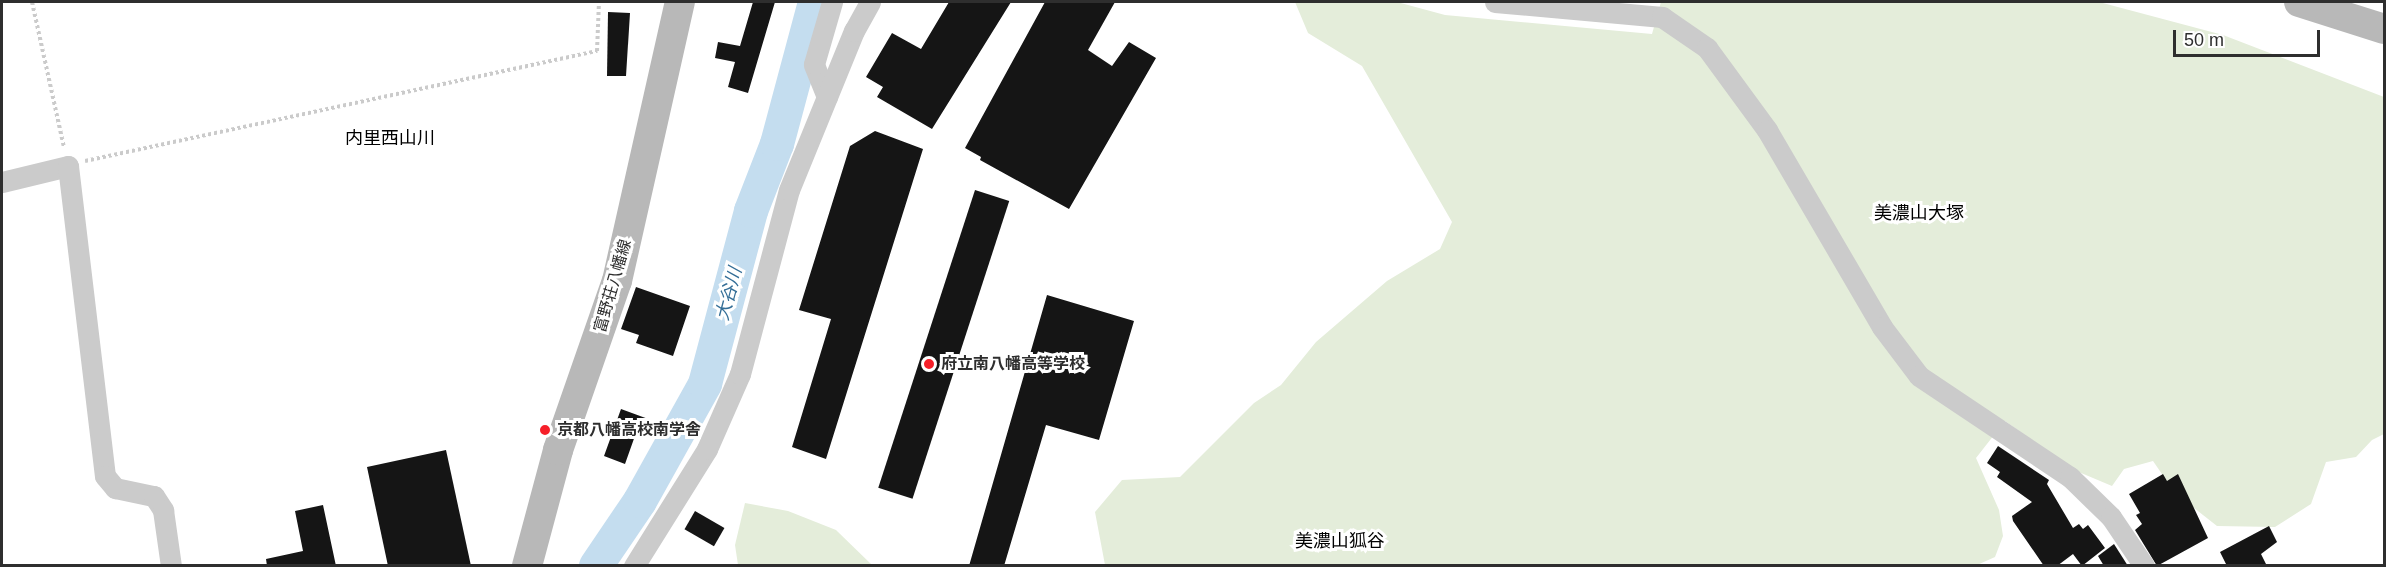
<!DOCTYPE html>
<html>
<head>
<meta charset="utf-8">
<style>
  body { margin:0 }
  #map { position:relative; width:2386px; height:567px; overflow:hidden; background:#fff; font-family:Helvetica,"Noto Sans JP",sans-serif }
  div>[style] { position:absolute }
  .green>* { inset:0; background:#e4edda }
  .river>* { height:34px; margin:-17px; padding:0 17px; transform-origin:17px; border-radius:17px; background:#c4ddef }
  .building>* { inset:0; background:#151515; transform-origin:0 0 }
  .path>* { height:4px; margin-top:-2px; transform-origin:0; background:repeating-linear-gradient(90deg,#cbcbcb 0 3px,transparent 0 6px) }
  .street>* { height:21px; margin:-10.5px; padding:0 10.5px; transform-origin:10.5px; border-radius:10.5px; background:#cbcbcb }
  .secondary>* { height:30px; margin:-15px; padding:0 15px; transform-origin:15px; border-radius:15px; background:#b8b8b8 }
  .dots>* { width:16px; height:16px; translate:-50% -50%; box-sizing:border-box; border:3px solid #fff; border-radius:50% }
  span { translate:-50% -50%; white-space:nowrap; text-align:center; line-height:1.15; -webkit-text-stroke:6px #fff; paint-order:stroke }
  .street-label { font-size:16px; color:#2e2e2e }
  .poi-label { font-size:16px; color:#2e2e2e; font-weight:700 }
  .left { translate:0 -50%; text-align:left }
  .neighbourhood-label { font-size:18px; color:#000 }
  .water-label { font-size:18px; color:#346e97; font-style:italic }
  .frame { position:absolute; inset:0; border:3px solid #2e2e2e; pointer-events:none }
  .scale { position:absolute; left:2173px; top:30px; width:147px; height:27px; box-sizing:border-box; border:3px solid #2e2e2e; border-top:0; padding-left:8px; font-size:18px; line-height:21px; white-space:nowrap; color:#2e2e2e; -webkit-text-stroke:4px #fff; paint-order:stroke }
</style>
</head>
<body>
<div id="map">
  <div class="green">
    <i style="clip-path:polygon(1295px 2px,1397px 2px,1445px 15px,1652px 34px,1661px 2px,2099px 2px,2223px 35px,2384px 97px,2384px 434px,2372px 440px,2356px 457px,2326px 462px,2311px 504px,2275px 527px,2217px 526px,2175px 493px,2153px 461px,2124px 469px,2112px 486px,2074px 470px,2005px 421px,1976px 458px,1999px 510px,2003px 536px,1995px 557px,1977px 565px,1105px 565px,1095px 512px,1122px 480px,1180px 477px,1254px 403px,1281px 385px,1316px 342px,1387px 281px,1440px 249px,1452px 222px,1362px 66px,1308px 33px)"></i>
    <i style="clip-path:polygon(745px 503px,788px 511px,836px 530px,872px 565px,738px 565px,735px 545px)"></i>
  </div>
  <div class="river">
    <i style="left:596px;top:566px;width:78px;rotate:-55.9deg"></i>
    <i style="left:640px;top:501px;width:134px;rotate:-60.9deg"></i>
    <i style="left:705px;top:384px;width:179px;rotate:-75.1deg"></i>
    <i style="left:751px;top:211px;width:72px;rotate:-68.8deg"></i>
    <i style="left:777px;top:144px;width:147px;rotate:-75deg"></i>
  </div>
  <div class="building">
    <i style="clip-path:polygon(753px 2px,775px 2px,748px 93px,728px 87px,735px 62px,715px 58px,718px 42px,740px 46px)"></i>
    <i style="clip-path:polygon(949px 2px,1011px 2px,932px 129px,877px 97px,883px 87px,866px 77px,892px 33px,921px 49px)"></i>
    <i style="clip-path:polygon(1045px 2px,1115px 2px,1088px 50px,1112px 66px,1129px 42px,1156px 58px,1069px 209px,980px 160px,981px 157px,965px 148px)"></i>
    <i style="clip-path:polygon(608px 12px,630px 13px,626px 76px,607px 76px)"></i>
    <i style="clip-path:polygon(875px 131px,923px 149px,826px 459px,792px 447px,831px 319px,799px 310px,850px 146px)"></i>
    <i style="left:975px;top:190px;width:36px;height:313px;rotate:18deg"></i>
    <i style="clip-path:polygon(636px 287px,690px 306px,673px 356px,636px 343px,639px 335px,621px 329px)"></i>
    <i style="clip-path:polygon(1047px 295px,1134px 321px,1099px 440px,1046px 425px,1004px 566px,969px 566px)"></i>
    <i style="clip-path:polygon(621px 409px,651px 420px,645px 436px,636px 433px,625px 464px,604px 456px)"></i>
    <i style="clip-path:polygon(1998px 446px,2049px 480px,2047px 484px,2073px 528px,2079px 524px,2083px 529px,2088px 525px,2105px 548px,2082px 566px,2073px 554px,2057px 566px,2044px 566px,2013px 521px,2012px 516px,2032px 502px,1997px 477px,2000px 472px,1987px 463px)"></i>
    <i style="clip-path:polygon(446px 450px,471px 566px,388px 566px,367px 467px)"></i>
    <i style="clip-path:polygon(2163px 474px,2167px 481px,2178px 474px,2208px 538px,2157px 566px,2135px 530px,2142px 524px,2136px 515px,2140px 513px,2129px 494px)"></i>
    <i style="clip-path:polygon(323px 505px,336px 566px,267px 566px,266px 559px,303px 551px,295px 511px)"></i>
    <i style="left:695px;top:511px;width:34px;height:21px;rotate:30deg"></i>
    <i style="clip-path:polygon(2269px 526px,2277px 542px,2261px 554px,2267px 566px,2227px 566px,2220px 552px)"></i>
    <i style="clip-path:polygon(2114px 544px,2128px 566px,2104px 566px,2098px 556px)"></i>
  </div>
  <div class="path">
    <i style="left:32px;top:2px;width:148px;rotate:77.6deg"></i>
    <i style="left:85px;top:161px;width:524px;rotate:-12.13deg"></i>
    <i style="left:597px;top:51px;width:49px;rotate:-87.7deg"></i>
  </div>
  <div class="street">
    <i style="left:1495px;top:2px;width:168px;rotate:5.1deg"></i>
    <i style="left:1662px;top:17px;width:55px;rotate:34.6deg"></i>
    <i style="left:1707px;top:48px;width:102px;rotate:53.8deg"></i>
    <i style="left:1767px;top:130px;width:228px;rotate:59.7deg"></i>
    <i style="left:1882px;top:327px;width:61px;rotate:52.9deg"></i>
    <i style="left:1919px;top:376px;width:182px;rotate:33.8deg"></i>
    <i style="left:2070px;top:477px;width:57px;rotate:44.3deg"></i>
    <i style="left:2111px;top:517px;width:59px;rotate:56deg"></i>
    <i style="left:827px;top:97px;width:35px;rotate:-112deg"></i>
    <i style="left:814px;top:64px;width:65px;rotate:-73.8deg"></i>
    <i style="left:2px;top:182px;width:68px;rotate:-13.6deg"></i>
    <i style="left:68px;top:166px;width:312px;rotate:83.2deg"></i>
    <i style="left:105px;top:476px;width:16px;rotate:50deg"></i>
    <i style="left:115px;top:488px;width:40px;rotate:12deg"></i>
    <i style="left:154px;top:496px;width:17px;rotate:57deg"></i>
    <i style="left:163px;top:510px;width:57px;rotate:81.9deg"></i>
    <i style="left:634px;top:566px;width:138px;rotate:-58deg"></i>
    <i style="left:707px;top:449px;width:82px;rotate:-66.3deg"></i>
    <i style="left:740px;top:374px;width:190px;rotate:-75.1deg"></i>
    <i style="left:789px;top:190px;width:172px;rotate:-67.8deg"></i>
    <i style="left:854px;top:31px;width:33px;rotate:-61deg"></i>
  </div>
  <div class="secondary">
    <i style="left:2299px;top:2px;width:89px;rotate:17.6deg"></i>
    <i style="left:527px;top:566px;width:120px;rotate:-75deg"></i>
    <i style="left:558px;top:450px;width:179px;rotate:-70.8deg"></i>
    <i style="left:617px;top:281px;width:286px;rotate:-77.3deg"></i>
  </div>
  <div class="dots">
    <i style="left:929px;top:364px;background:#f61f29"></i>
    <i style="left:545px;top:430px;background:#f61f29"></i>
  </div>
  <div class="street-label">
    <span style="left:613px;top:286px;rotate:-74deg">富野荘八幡線</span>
  </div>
  <div class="poi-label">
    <span class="left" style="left:941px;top:364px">府立南八幡高等学校</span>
    <span class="left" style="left:557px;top:430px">京都八幡高校南学舎</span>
  </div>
  <div class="neighbourhood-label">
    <span style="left:390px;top:138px">内里西山川</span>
    <span style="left:1919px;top:213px">美濃山大塚</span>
    <span style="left:1340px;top:541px">美濃山狐谷</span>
  </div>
  <div class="water-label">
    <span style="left:729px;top:294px;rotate:-75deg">大谷川</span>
  </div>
  <div class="frame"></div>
  <div class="scale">50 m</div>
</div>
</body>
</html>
